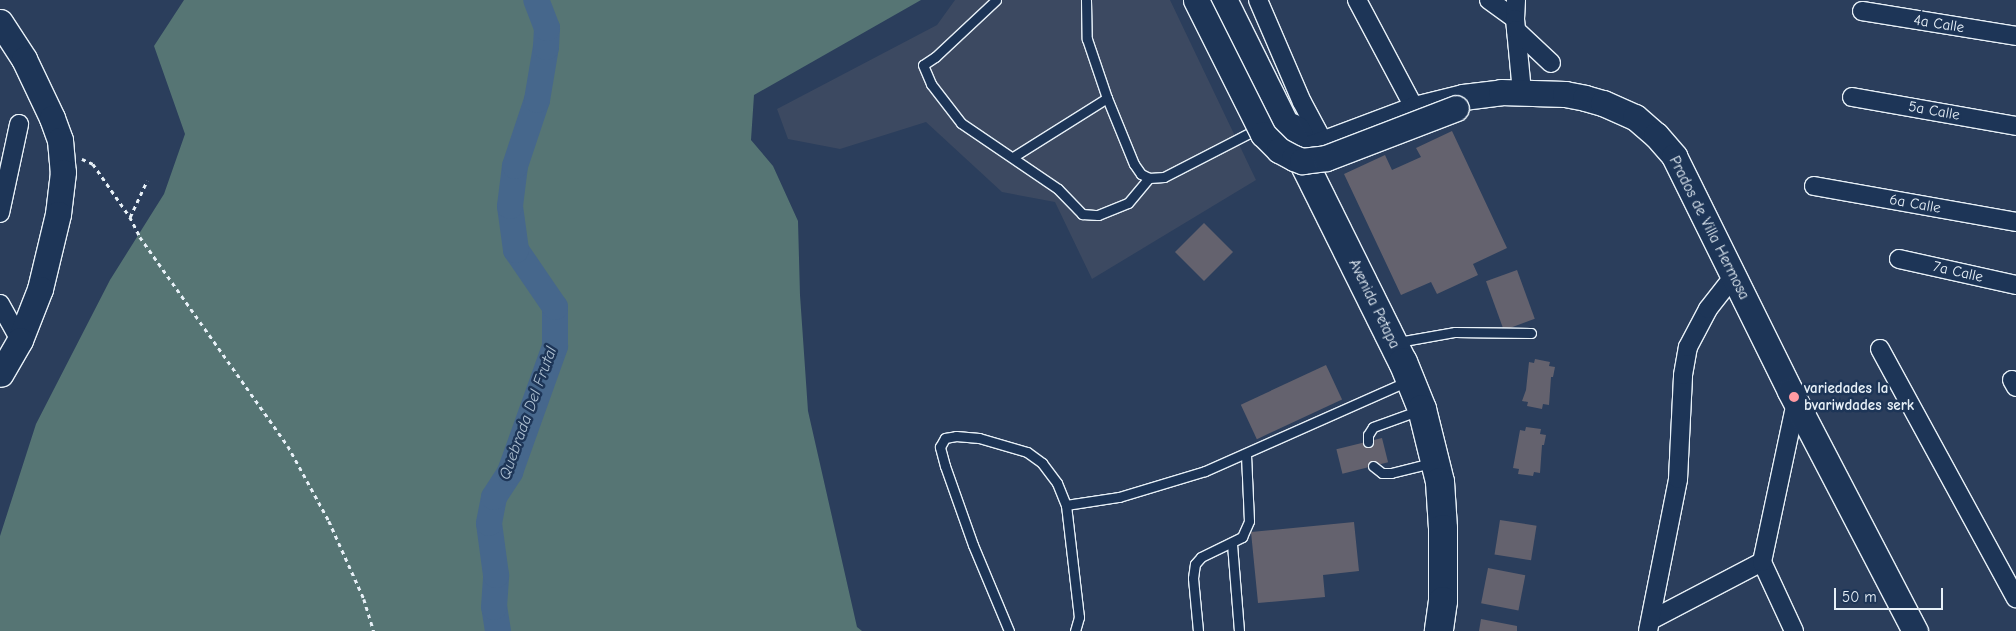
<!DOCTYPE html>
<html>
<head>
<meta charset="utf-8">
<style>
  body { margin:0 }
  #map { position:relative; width:2016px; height:631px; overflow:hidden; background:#2b3e5c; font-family:"Comic Neue",sans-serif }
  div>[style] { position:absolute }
  .built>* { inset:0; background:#3c4961 }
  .green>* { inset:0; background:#567574 }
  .river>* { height:26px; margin:-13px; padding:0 13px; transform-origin:13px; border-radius:13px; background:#46678c }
  .building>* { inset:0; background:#64626e; transform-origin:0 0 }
  .path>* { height:2.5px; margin-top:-1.25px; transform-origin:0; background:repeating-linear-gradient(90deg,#e8f1f8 0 4px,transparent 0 8px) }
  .roads { filter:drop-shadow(1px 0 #e8f1f8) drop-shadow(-1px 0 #e8f1f8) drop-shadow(0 1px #e8f1f8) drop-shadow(0 -1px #e8f1f8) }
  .lane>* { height:9px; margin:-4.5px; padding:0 4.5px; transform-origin:4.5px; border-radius:4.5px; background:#1d3557 }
  .street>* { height:18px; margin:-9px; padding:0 9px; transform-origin:9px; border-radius:9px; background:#1d3557 }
  .secondary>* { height:25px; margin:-12.5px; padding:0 12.5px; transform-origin:12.5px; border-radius:12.5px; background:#1d3557 }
  .primary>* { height:28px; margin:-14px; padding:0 14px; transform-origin:14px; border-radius:14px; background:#1d3557 }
  .bridges { filter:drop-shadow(1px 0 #e8f1f8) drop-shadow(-1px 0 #e8f1f8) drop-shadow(0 1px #e8f1f8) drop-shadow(0 -1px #e8f1f8) }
  .secondary-bridge>* { height:25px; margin:-12.5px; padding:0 12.5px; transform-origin:12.5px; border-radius:12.5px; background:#1d3557 }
  .dots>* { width:14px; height:14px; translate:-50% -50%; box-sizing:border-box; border:2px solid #1d3557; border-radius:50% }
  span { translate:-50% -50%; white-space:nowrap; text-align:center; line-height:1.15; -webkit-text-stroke:5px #1d3557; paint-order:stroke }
  .street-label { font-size:15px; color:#e8f1f8 }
  .poi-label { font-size:15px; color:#e8f1f8; font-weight:700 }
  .left { translate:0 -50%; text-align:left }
  .water-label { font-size:16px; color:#afc1d2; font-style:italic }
  .scale { position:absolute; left:1834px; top:588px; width:109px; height:22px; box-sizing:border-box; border:2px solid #e8f1f8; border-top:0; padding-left:6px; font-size:15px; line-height:18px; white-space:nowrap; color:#e8f1f8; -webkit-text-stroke:4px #1d3557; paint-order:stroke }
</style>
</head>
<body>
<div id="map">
  <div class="built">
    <i style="clip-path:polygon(955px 0,1170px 0,1256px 180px,1092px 279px,1055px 202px,1002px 192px,926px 122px,840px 149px,788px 139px,777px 109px,937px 25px)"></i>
  </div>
  <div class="green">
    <i style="clip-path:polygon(184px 0,921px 0,754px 95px,751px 140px,773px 166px,798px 221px,800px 295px,808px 411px,857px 627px,862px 631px,0 631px,0 536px,36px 424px,110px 280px,164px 194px,185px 134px,154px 46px)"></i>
  </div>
  <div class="river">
    <i style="left:498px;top:631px;width:24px;rotate:-99deg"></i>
    <i style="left:494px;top:607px;width:32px;rotate:-86deg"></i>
    <i style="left:496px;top:575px;width:52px;rotate:-97.7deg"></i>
    <i style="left:489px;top:523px;width:26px;rotate:-79deg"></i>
    <i style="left:494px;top:497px;width:30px;rotate:-57deg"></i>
    <i style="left:510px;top:472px;width:134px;rotate:-70.3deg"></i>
    <i style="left:555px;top:346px;width:39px;rotate:-90deg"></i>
    <i style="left:555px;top:307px;width:69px;rotate:-124.4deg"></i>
    <i style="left:516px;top:250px;width:44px;rotate:-97.8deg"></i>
    <i style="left:510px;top:206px;width:40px;rotate:-82.9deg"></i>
    <i style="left:515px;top:166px;width:70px;rotate:-71.6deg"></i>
    <i style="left:537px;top:100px;width:54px;rotate:-80.4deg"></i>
    <i style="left:546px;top:47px;width:19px;rotate:-87deg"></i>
    <i style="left:547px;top:28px;width:30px;rotate:-111deg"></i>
  </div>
  <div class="building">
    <i style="clip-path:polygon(1452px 131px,1507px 248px,1473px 264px,1478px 275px,1437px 294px,1431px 282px,1401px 295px,1344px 174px,1385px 155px,1392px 170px,1421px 157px,1416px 148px)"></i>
    <i style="left:1204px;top:223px;width:41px;height:41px;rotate:45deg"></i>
    <i style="left:1517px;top:270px;width:52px;height:33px;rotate:70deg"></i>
    <i style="clip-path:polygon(1535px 359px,1550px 362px,1549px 366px,1555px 367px,1553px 377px,1551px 377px,1549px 405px,1543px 404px,1542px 409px,1527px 406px,1528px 402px,1522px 401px,1526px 390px,1529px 362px,1534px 363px)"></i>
    <i style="left:1326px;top:365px;width:38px;height:94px;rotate:65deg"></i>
    <i style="clip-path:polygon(1526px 427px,1541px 429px,1540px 434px,1546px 435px,1544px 445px,1542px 445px,1540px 473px,1534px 472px,1533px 476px,1518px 474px,1519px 469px,1513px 468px,1520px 430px,1525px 431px)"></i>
    <i style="left:1382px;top:438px;width:25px;height:47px;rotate:76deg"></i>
    <i style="left:1500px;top:520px;width:37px;height:35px;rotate:9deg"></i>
    <i style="clip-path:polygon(1354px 522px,1359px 571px,1323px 575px,1325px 597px,1258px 603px,1251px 532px)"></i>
    <i style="left:1488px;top:568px;width:38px;height:36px;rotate:11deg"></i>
    <i style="clip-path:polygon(1481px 619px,1517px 626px,1517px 631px,1479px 631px)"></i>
  </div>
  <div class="path">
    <i style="left:82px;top:159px;width:12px;rotate:24deg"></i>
    <i style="left:93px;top:164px;width:65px;rotate:55.1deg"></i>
    <i style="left:130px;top:217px;width:22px;rotate:63deg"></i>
    <i style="left:140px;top:237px;width:256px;rotate:54.7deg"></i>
    <i style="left:288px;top:446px;width:85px;rotate:61.3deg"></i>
    <i style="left:329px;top:521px;width:85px;rotate:65.8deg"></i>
    <i style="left:364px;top:599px;width:34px;rotate:73deg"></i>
    <i style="left:130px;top:217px;width:40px;rotate:-65deg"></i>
  </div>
  <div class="roads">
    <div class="lane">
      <i style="left:996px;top:0;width:83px;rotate:136.9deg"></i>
      <i style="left:935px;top:57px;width:14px;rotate:146deg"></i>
      <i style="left:923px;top:65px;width:21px;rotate:67deg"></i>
      <i style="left:931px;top:84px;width:49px;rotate:52.4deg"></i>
      <i style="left:961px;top:123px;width:117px;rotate:34.2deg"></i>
      <i style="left:1058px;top:189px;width:35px;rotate:46deg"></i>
      <i style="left:1082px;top:214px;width:16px;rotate:4deg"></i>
      <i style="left:1098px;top:215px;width:32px;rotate:-22deg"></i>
      <i style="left:1128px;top:203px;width:33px;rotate:-50deg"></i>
      <i style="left:1086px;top:0;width:39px;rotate:89deg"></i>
      <i style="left:1087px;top:39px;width:62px;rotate:71.3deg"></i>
      <i style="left:1107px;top:98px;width:71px;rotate:67.8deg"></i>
      <i style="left:1134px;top:164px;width:12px;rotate:55deg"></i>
      <i style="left:1141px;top:174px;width:9px;rotate:27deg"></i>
      <i style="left:1149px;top:178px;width:15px;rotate:-4deg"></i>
      <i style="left:1164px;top:177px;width:107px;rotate:-27.3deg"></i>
      <i style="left:1013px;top:157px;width:111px;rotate:-32.1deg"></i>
      <i style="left:1398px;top:342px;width:58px;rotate:-10deg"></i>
      <i style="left:1455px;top:332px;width:76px;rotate:0.8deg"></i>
      <i style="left:1368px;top:442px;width:7px;rotate:-90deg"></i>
      <i style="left:1368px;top:435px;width:9px;rotate:-58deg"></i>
      <i style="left:1373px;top:427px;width:50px;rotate:-19.9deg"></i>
      <i style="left:1373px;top:466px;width:11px;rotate:38deg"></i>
      <i style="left:1382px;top:473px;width:9px"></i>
      <i style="left:1391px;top:473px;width:41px;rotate:-14deg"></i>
      <i style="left:1066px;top:505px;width:54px;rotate:-8.6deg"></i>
      <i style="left:1119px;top:497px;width:90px;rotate:-16.8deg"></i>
      <i style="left:1205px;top:471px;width:222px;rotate:-23.9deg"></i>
      <i style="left:1232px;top:544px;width:87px;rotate:85.4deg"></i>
      <i style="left:1009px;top:631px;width:93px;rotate:-112.7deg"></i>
      <i style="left:973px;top:545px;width:84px;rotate:-109.5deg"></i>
      <i style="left:945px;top:466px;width:20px;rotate:-105deg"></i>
      <i style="left:940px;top:447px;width:10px;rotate:-61deg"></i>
      <i style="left:945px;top:438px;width:11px;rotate:-10deg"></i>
      <i style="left:956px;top:436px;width:23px;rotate:5deg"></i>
      <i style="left:979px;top:438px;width:50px;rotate:16.3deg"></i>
      <i style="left:1027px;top:452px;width:19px;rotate:36deg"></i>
      <i style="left:1042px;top:463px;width:25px;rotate:53deg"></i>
      <i style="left:1057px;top:483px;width:24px;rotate:68deg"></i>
      <i style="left:1066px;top:505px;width:113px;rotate:83.4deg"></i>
      <i style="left:1079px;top:617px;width:15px;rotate:106deg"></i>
      <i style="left:1198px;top:631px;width:53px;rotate:-95.4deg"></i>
      <i style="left:1193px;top:578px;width:14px;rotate:-82deg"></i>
      <i style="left:1195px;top:564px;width:9px;rotate:-49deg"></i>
      <i style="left:1201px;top:557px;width:46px;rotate:-26deg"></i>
      <i style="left:1242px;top:537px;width:17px;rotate:-66deg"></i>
      <i style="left:1249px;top:521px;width:66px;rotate:-92.6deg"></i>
    </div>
    <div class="street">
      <i style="left:1258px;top:0;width:111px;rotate:66.7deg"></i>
      <i style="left:1302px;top:102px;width:47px;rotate:61.8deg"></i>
      <i style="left:1357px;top:0;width:123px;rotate:62deg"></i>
      <i style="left:1489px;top:0;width:32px;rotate:36deg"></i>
      <i style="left:1516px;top:0;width:19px;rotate:93deg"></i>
      <i style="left:1515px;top:19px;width:73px;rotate:84.5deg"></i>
      <i style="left:1862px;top:11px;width:156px;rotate:9.2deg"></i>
      <i style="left:1516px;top:30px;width:48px;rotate:43.3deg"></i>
      <i style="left:1852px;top:97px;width:167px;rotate:10deg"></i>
      <i style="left:1814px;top:186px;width:205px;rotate:10.1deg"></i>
      <i style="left:0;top:213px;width:91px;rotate:-77.9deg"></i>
      <i style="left:1899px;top:259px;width:120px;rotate:12.5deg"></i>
      <i style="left:0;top:304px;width:41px;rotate:60.9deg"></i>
      <i style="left:1880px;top:349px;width:284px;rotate:61.4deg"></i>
      <i style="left:2012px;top:380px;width:8px;rotate:60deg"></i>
      <i style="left:1651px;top:620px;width:125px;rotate:-27.6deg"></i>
      <i style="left:1648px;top:631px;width:155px;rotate:-78.8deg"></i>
      <i style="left:1678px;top:479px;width:104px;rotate:-87.2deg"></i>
      <i style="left:1683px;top:375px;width:28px;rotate:-80deg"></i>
      <i style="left:1688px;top:347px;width:43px;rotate:-62.2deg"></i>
      <i style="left:1708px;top:309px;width:41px;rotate:-52deg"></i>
      <i style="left:1794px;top:631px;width:76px;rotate:-114.9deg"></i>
      <i style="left:1762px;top:562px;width:164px;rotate:-78deg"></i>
    </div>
    <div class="secondary">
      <i style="left:0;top:22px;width:44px;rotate:57deg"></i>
      <i style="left:24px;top:59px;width:65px;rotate:64.6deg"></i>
      <i style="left:52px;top:118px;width:23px;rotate:70deg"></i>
      <i style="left:60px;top:140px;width:32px;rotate:85deg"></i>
      <i style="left:63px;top:172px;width:42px;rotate:96.8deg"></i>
      <i style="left:58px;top:214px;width:77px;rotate:103.5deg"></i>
      <i style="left:40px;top:289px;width:55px;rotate:111.4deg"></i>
      <i style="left:20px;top:340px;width:39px;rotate:120deg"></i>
      <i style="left:1292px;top:126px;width:6px;rotate:31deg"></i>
      <i style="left:1297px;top:129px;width:17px;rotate:65deg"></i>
      <i style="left:1304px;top:144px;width:5px;rotate:37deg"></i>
      <i style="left:1308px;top:147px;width:6px"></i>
      <i style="left:1314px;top:147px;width:108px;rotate:-20.6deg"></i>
      <i style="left:1415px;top:109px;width:49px;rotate:-14deg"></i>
      <i style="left:1463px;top:97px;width:38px;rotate:-7deg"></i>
      <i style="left:1501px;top:92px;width:64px;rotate:1.8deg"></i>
      <i style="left:1565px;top:94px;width:20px;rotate:11deg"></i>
      <i style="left:1585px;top:98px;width:19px;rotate:16deg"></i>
      <i style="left:1603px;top:103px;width:35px;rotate:24deg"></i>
      <i style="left:1635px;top:117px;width:28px;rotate:41deg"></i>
      <i style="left:1656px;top:135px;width:28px;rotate:49deg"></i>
      <i style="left:1674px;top:156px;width:262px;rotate:63.7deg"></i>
      <i style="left:1790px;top:391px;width:271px;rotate:62.5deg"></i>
    </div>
    <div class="primary">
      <i style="left:1223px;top:0;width:404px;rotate:63.6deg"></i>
      <i style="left:1403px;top:362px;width:51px;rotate:68deg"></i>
      <i style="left:1422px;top:409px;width:75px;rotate:76.1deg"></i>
      <i style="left:1440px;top:482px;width:47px;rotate:86.3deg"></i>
      <i style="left:1443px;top:529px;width:72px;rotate:90deg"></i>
      <i style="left:1443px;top:601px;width:30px;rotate:98deg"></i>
    </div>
  </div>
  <div class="bridges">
    <div class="secondary-bridge">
      <i style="left:1196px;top:0;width:150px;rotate:63.4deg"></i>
      <i style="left:1263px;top:134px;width:23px;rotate:45deg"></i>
      <i style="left:1279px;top:150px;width:17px;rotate:28deg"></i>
      <i style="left:1294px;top:158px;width:9px;rotate:21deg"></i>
      <i style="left:1302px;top:161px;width:24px;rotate:-7deg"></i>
      <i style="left:1326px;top:158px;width:139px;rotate:-21deg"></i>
    </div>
  </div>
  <div class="dots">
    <i style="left:1794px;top:397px;background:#ff9aa2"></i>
  </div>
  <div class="street-label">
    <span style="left:1939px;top:24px;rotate:9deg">4a Calle</span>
    <span style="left:1934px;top:111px;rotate:10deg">5a Calle</span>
    <span style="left:1915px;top:204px;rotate:10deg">6a Calle</span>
    <span style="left:1709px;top:228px;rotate:63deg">Prados de Villa Hermosa</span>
    <span style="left:1958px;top:272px;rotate:13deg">7a Calle</span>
    <span style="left:1374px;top:304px;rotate:64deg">Avenida Petapa</span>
  </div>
  <div class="poi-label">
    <span class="left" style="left:1804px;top:397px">variedades la<br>bvariwdades serk</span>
  </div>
  <div class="water-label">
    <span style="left:528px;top:413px;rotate:-70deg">Quebrada Del Frutal</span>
  </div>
  <div class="scale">50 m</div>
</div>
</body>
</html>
